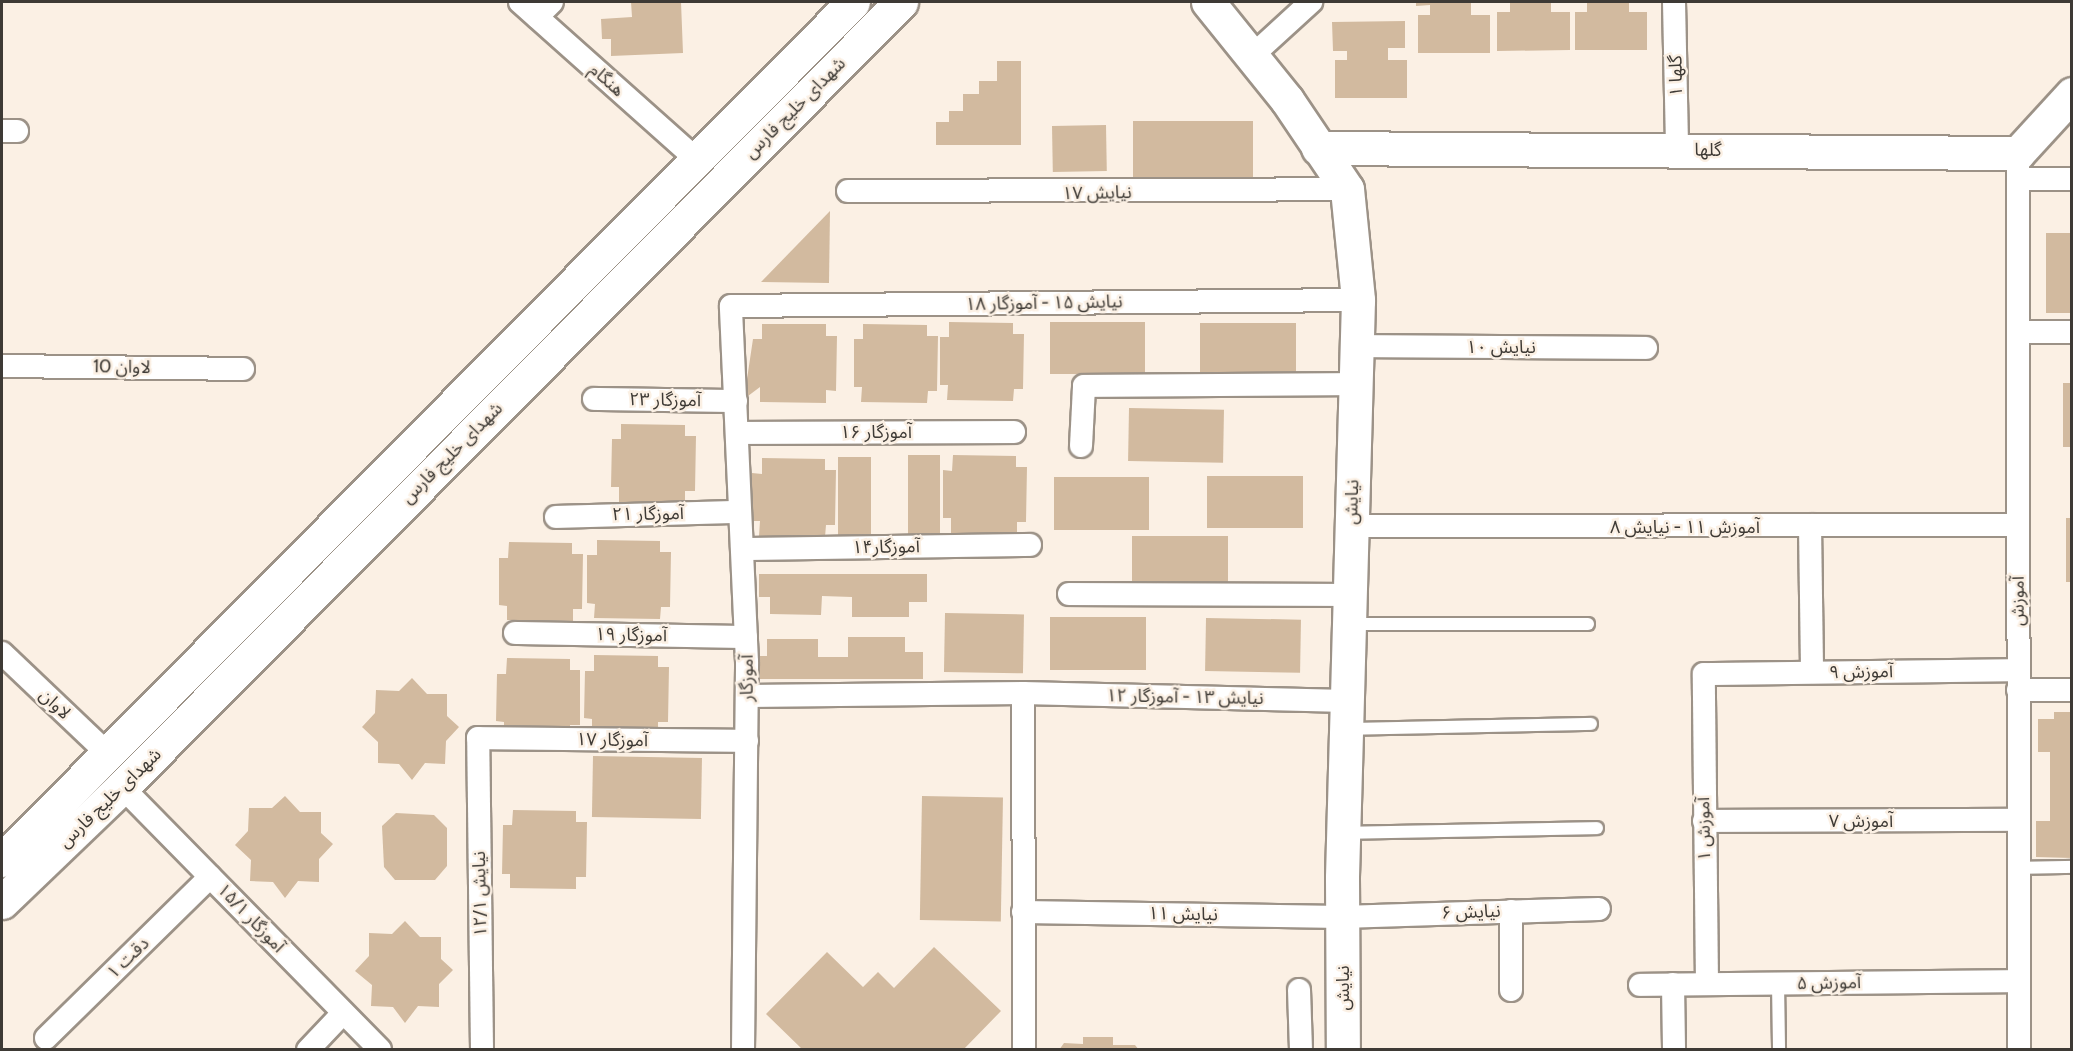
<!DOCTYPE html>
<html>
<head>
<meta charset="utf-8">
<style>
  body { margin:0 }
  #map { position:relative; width:2073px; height:1051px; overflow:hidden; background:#fbf0e4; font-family:Cabin,"Noto Sans Arabic",sans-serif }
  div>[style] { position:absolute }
  .building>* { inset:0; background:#d2ba9f; transform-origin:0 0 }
  .roads { filter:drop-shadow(2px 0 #9c9287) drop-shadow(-2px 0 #9c9287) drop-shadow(0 2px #9c9287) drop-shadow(0 -2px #9c9287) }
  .lane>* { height:12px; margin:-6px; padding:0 6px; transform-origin:6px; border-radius:6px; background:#fff }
  .street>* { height:22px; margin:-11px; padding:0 11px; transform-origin:11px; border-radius:11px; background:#fff }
  .secondary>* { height:33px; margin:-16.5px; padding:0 16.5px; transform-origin:16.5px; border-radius:16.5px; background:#fff }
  span { translate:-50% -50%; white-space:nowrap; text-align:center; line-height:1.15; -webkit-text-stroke:5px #fbf0e4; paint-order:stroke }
  .street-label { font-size:18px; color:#3e3a35 }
  .frame { position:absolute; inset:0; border:3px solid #3e3a35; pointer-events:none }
</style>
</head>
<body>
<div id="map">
  <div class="building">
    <i style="clip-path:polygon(631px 2px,681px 2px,683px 53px,611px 56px,611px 39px,602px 39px,601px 19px,632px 17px)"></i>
    <i style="clip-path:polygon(1416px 2px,1471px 2px,1471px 15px,1490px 15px,1490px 53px,1418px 53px,1418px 15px,1430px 15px,1430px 5px,1416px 6px)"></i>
    <i style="clip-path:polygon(1510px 2px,1551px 2px,1551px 12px,1570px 12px,1570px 50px,1497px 51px,1497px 12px,1510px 12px)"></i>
    <i style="clip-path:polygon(1587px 2px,1629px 2px,1629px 12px,1647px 12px,1647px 50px,1575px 50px,1575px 12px,1587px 12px)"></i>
    <i style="clip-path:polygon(1405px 21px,1405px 48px,1388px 48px,1388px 60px,1407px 60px,1407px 98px,1335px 98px,1335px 60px,1347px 60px,1347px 51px,1333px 51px,1332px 22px)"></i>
    <i style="clip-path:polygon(997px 61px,1021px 61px,1021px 145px,936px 145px,936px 122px,949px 122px,949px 111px,963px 111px,963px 94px,979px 94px,979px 81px,997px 81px)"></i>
    <i style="left:1253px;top:121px;width:56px;height:120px;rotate:90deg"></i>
    <i style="left:1106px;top:125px;width:46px;height:54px;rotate:89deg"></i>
    <i style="clip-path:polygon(830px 211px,829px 283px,761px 282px)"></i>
    <i style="left:2046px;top:233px;width:26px;height:80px"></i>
    <i style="clip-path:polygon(949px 322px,1013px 323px,1013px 334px,1024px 334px,1023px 389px,1014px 389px,1013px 401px,947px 400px,948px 385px,940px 385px,940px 337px,949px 337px)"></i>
    <i style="left:1050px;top:322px;width:95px;height:52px"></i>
    <i style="left:1200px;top:323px;width:96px;height:53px"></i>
    <i style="clip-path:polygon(762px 324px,826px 324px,826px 336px,837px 336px,836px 391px,826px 390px,826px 403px,760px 402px,760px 387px,744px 399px,753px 339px,762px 339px)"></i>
    <i style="clip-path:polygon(863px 324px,927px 325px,927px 336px,938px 336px,937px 391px,928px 391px,927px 403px,861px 402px,862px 387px,854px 387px,854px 339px,863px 339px)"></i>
    <i style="left:2063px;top:383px;width:9px;height:64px"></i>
    <i style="left:1129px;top:408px;width:95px;height:53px;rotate:1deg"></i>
    <i style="clip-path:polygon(621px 424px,685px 425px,685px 436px,696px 436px,695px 491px,685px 491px,685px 503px,619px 502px,619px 487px,611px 487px,612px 439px,621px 439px)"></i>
    <i style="left:908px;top:455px;width:32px;height:79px"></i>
    <i style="clip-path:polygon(953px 455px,1016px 456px,1016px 467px,1027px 467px,1026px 522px,1017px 522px,1017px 534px,951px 533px,951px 518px,943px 518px,943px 470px,952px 471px)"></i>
    <i style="left:838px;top:457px;width:33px;height:79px"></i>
    <i style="clip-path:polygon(762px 458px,825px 459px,825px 470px,836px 470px,835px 525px,826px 525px,825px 537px,759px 536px,760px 521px,752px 521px,752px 473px,762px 474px)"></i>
    <i style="left:1207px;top:476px;width:96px;height:52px"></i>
    <i style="left:1054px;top:477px;width:95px;height:53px"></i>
    <i style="left:2066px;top:518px;width:6px;height:64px"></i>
    <i style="left:1132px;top:536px;width:96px;height:53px"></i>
    <i style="clip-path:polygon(597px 540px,660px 541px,660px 552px,671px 552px,670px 607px,661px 607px,660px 619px,594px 618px,595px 604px,587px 603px,587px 555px,597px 555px)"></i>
    <i style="clip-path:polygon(509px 542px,572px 543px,572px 554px,583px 554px,582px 609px,573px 609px,573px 621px,507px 620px,507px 606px,499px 605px,499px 558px,508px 558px)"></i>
    <i style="clip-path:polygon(759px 574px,927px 574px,927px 602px,909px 602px,909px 617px,852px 617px,852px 597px,822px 596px,821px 615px,770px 614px,770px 597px,759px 597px)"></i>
    <i style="left:945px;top:613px;width:79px;height:59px;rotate:1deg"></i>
    <i style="left:1050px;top:617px;width:96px;height:53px"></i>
    <i style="left:1206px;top:618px;width:95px;height:53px;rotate:1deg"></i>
    <i style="clip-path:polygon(848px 637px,905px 637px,905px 652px,923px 652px,923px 679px,756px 679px,756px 656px,767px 656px,767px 639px,818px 639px,818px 657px,848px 657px)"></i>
    <i style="clip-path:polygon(594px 655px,658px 656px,658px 667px,669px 667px,668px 722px,658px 722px,658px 734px,592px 733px,592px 719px,584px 718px,585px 671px,594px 671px)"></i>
    <i style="clip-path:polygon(507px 658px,570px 659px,570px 670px,580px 670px,580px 725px,570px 725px,570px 737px,504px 736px,504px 722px,496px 721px,497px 674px,506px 674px)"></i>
    <i style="clip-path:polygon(412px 678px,427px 694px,447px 694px,447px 716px,459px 727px,446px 741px,445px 764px,425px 763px,412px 780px,399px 764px,378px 763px,378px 742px,362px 727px,375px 713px,376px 690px,399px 691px)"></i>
    <i style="clip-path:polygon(2054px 712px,2072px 712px,2072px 858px,2036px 857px,2036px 821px,2050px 821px,2050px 752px,2038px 752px,2038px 719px,2054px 719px)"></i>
    <i style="left:593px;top:756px;width:109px;height:61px;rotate:1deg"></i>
    <i style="clip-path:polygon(285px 796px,300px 812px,321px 812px,321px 833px,333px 844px,319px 859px,319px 882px,298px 881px,285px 898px,273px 882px,250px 881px,251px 860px,235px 845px,248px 831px,249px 808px,272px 808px)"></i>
    <i style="left:922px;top:796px;width:81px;height:124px;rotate:1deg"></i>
    <i style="clip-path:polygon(513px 810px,576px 811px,576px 822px,587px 822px,586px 877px,576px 877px,576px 889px,510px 888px,510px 874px,502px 874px,503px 825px,512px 825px)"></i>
    <i style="clip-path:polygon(396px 813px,434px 815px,447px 828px,447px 866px,435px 880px,395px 880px,384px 867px,382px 826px)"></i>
    <i style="clip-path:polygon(405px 921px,420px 937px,441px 937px,441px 959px,453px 970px,439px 984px,439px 1007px,418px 1006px,405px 1023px,393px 1007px,371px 1006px,372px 985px,355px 971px,369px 956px,369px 933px,392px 934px)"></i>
    <i style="clip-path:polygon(934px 947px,1001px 1011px,963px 1050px,803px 1050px,766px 1014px,827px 952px,863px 987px,878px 972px,894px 988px)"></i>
    <i style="clip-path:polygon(1083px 1037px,1113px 1037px,1113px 1045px,1135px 1045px,1139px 1050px,1059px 1050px,1064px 1043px,1083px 1044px)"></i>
  </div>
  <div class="roads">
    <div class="lane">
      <i style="left:1350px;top:624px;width:238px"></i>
      <i style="left:1346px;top:729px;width:245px;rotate:-1.2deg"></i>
      <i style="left:1344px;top:833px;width:253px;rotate:-1.1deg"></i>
      <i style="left:2018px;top:868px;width:54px;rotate:-1.1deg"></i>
      <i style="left:1778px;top:983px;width:67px;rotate:89.1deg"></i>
    </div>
    <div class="street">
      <i style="left:520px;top:2px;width:234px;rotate:41.7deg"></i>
      <i style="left:1674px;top:2px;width:148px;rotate:88.8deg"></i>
      <i style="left:537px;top:17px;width:21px;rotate:-45deg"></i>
      <i style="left:1253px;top:55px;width:79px;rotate:-42.4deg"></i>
      <i style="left:2px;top:131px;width:15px"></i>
      <i style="left:2018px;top:153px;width:897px;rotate:89.94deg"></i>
      <i style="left:2019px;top:179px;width:53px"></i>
      <i style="left:848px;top:191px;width:499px;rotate:-0.2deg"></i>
      <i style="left:2018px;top:332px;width:54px"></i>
      <i style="left:1356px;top:346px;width:290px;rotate:0.4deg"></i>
      <i style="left:2px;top:366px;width:241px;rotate:0.7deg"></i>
      <i style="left:594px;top:399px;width:142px;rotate:0.8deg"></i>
      <i style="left:737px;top:433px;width:277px;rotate:-0.2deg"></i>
      <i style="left:1081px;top:446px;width:60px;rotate:-87.1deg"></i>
      <i style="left:1084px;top:386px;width:271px;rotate:-0.4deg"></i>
      <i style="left:556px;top:517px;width:184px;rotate:-1.6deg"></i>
      <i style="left:1810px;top:525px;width:147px;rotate:89.2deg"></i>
      <i style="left:1351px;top:526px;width:667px;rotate:-0.09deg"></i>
      <i style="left:742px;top:549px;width:288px;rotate:-0.8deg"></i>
      <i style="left:1069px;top:594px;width:281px;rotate:0.2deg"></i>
      <i style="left:515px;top:633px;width:231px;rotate:1deg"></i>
      <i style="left:2px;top:653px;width:146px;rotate:43.6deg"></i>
      <i style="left:2018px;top:690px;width:54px"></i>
      <i style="left:1023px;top:693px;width:357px;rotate:89.8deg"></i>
      <i style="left:747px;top:696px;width:276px;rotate:-0.6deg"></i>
      <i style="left:1023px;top:693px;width:324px;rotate:1.4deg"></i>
      <i style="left:122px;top:787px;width:368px;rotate:45.5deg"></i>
      <i style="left:1704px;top:821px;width:314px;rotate:-0.2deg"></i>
      <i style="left:1511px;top:911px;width:79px;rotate:90deg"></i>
      <i style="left:1023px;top:912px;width:319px;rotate:0.9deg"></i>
      <i style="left:1342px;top:917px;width:257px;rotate:-1.8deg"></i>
      <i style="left:1673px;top:984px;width:66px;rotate:89.1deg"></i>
      <i style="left:1707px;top:984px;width:310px;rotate:-90.6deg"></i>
      <i style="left:1704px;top:674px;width:314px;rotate:-0.7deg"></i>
      <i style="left:1640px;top:985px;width:378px;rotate:-0.6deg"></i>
      <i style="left:1299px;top:990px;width:60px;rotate:88.1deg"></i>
      <i style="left:46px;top:1038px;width:230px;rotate:-44.5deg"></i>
      <i style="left:308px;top:1050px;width:51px;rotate:-46.6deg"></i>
      <i style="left:482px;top:1050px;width:312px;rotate:-90.7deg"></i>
      <i style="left:478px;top:738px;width:269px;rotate:0.6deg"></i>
      <i style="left:743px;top:1050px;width:388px;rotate:-89.4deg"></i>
      <i style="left:747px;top:662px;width:356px;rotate:-92.6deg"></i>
      <i style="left:731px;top:306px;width:627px;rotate:-0.55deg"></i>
    </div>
    <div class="secondary">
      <i style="left:1208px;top:2px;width:126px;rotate:51.1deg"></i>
      <i style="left:1287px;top:100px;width:107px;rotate:56deg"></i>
      <i style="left:1347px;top:189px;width:112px;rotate:84.3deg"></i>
      <i style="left:1358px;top:300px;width:578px;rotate:91.59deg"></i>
      <i style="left:1342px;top:878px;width:172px;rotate:89.7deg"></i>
      <i style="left:1318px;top:148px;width:700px;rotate:0.41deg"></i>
      <i style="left:2018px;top:153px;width:80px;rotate:-47.5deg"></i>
      <i style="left:2px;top:860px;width:1208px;rotate:-45.23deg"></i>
      <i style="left:2px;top:902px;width:166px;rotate:-43.8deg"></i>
      <i style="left:122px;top:787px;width:1106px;rotate:-45.22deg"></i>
    </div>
  </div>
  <div class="street-label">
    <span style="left:1676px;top:76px;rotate:-91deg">گلها ۱</span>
    <span style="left:607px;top:80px;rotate:42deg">هنگام</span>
    <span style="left:795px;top:108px;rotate:-45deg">شهدای خلیج فارس</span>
    <span style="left:1708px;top:150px;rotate:1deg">گلها</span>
    <span style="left:1097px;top:193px;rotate:-1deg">نیایش ۱۷</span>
    <span style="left:1044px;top:303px;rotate:-1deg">نیایش ۱۵ - آموزگار ۱۸</span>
    <span style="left:1501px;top:347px">نیایش ۱۰</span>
    <span style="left:122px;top:367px;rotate:1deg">لاوان 10</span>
    <span style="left:665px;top:400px;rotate:1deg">آموزگار ۲۳</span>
    <span style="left:876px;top:432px">آموزگار ۱۶</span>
    <span style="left:452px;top:453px;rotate:-45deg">شهدای خلیج فارس</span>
    <span style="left:1352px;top:502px;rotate:-88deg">نیایش</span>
    <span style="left:648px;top:514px;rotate:-1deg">آموزگار ۲۱</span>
    <span style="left:1685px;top:527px">آموزش ۱۱ - نیایش ۸</span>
    <span style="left:886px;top:547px;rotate:-1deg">آموزگار۱۴</span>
    <span style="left:2018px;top:601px;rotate:-90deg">آموزش</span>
    <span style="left:631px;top:635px;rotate:1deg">آموزگار ۱۹</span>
    <span style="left:1861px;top:672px;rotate:-1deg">آموزش ۹</span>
    <span style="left:747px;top:678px;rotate:-90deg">آموزگار</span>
    <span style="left:1185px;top:697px;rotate:1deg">نیایش ۱۳ - آموزگار ۱۲</span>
    <span style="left:55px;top:704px;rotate:43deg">لاوان</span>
    <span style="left:612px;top:740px;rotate:1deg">آموزگار ۱۷</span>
    <span style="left:110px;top:798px;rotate:-44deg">شهدای خلیج فارس</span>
    <span style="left:1861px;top:821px">آموزش ۷</span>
    <span style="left:1704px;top:829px;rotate:-91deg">آموزش ۱</span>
    <span style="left:480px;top:894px;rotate:-91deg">نیایش ۱۲/۱</span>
    <span style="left:1471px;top:912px;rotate:-2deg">نیایش ۶</span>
    <span style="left:1183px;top:914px;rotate:1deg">نیایش ۱۱</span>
    <span style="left:251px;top:918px;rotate:46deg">آموزگار ۱۵/۱</span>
    <span style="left:128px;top:958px;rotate:-44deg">دقت ۱</span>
    <span style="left:1829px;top:983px;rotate:-1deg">آموزش ۵</span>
    <span style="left:1343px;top:988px;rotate:-90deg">نیایش</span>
  </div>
  <div class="frame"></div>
</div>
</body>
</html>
